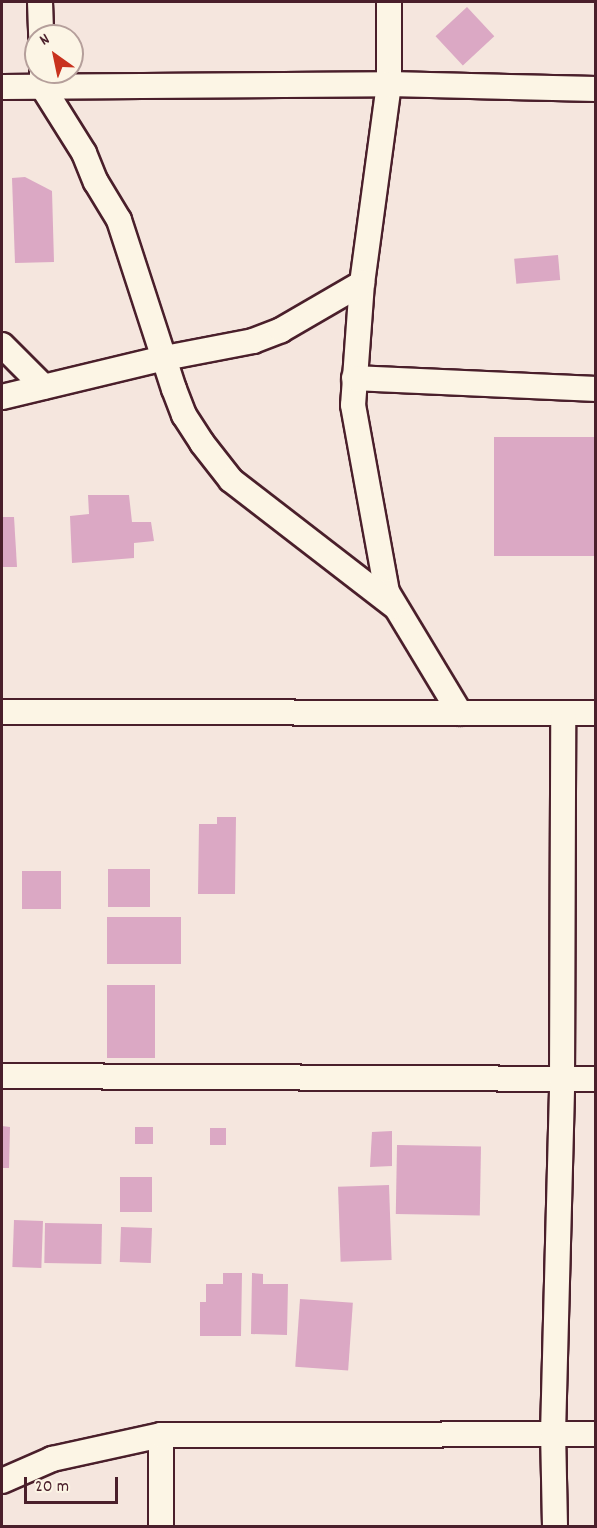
<!DOCTYPE html>
<html>
<head>
<meta charset="utf-8">
<style>
  body { margin:0 }
  #map { position:relative; width:597px; height:1528px; overflow:hidden; background:#f5e6de; font-family:Dekko,sans-serif }
  div>[style] { position:absolute }
  .building>* { inset:0; background:#dba8c4; transform-origin:0 0 }
  .roads { filter:drop-shadow(2px 0 #4a1f2b) drop-shadow(-2px 0 #4a1f2b) drop-shadow(0 2px #4a1f2b) drop-shadow(0 -2px #4a1f2b) }
  .street>* { height:24px; margin:-12px; padding:0 12px; transform-origin:12px; border-radius:12px; background:#fcf5e5 }
  span { translate:-50% -50%; white-space:nowrap; text-align:center; line-height:1.15; -webkit-text-stroke:6px #fcf5e5; paint-order:stroke }
  .frame { position:absolute; inset:0; border:3px solid #4a1f2b; pointer-events:none }
  .north { position:absolute; left:24px; top:24px; width:60px; height:60px; box-sizing:border-box; background:#fcf5e5; border:2px solid #b59f9b; border-radius:50%; rotate:327deg; font-size:16px; font-weight:700; line-height:24px; text-align:center; color:#4a1f2b }
  .north::after { content:''; display:block; margin:auto; width:21px; height:27px; background:#c8321e; clip-path:polygon(50% 0,100% 100%,50% 72%,0 100%) }
  .scale { position:absolute; left:24px; top:1477px; width:94px; height:27px; box-sizing:border-box; border:3px solid #4a1f2b; border-top:0; padding-left:8px; font-size:18px; line-height:21px; white-space:nowrap; color:#4a1f2b; -webkit-text-stroke:4px #fcf5e5; paint-order:stroke }
</style>
</head>
<body>
<div id="map">
  <div class="building">
    <i style="left:467px;top:7px;width:40px;height:43px;rotate:47deg"></i>
    <i style="clip-path:polygon(25px 177px,52px 191px,54px 262px,15px 263px,12px 178px)"></i>
    <i style="left:558px;top:255px;width:25px;height:44px;rotate:85deg"></i>
    <i style="left:596px;top:437px;width:119px;height:102px;rotate:90deg"></i>
    <i style="clip-path:polygon(88px 495px,129px 495px,132px 522px,151px 522px,154px 541px,134px 543px,134px 558px,72px 563px,70px 516px,89px 514px)"></i>
    <i style="clip-path:polygon(2px 517px,14px 517px,17px 567px,2px 567px)"></i>
    <i style="clip-path:polygon(217px 817px,236px 817px,235px 894px,198px 894px,199px 824px,217px 824px)"></i>
    <i style="left:108px;top:869px;width:42px;height:38px"></i>
    <i style="left:22px;top:871px;width:39px;height:38px"></i>
    <i style="left:181px;top:917px;width:47px;height:74px;rotate:90deg"></i>
    <i style="left:107px;top:985px;width:48px;height:73px"></i>
    <i style="clip-path:polygon(2px 1126px,10px 1127px,9px 1168px,2px 1168px)"></i>
    <i style="left:135px;top:1127px;width:18px;height:17px"></i>
    <i style="left:210px;top:1128px;width:16px;height:17px"></i>
    <i style="clip-path:polygon(392px 1131px,392px 1166px,370px 1167px,372px 1132px)"></i>
    <i style="left:397px;top:1145px;width:84px;height:69px;rotate:1deg"></i>
    <i style="left:120px;top:1177px;width:32px;height:35px"></i>
    <i style="left:389px;top:1185px;width:75px;height:51px;rotate:88deg"></i>
    <i style="left:14px;top:1220px;width:29px;height:47px;rotate:2deg"></i>
    <i style="left:45px;top:1223px;width:57px;height:40px;rotate:1deg"></i>
    <i style="left:121px;top:1227px;width:31px;height:35px;rotate:2deg"></i>
    <i style="clip-path:polygon(223px 1273px,242px 1273px,241px 1336px,200px 1336px,200px 1302px,206px 1302px,206px 1284px,223px 1284px)"></i>
    <i style="clip-path:polygon(252px 1273px,263px 1274px,263px 1284px,288px 1284px,287px 1335px,251px 1334px)"></i>
    <i style="left:300px;top:1299px;width:53px;height:68px;rotate:4deg"></i>
  </div>
  <div class="roads">
    <div class="street">
      <i style="left:40px;top:2px;width:34px;rotate:88deg"></i>
      <i style="left:389px;top:2px;width:82px;rotate:90deg"></i>
      <i style="left:389px;top:84px;width:201px;rotate:97.7deg"></i>
      <i style="left:362px;top:283px;width:122px;rotate:94.2deg"></i>
      <i style="left:353px;top:405px;width:190px;rotate:79.7deg"></i>
      <i style="left:387px;top:592px;width:141px;rotate:58.9deg"></i>
      <i style="left:42px;top:72px;width:14px;rotate:90deg"></i>
      <i style="left:42px;top:86px;width:79px;rotate:57.9deg"></i>
      <i style="left:84px;top:153px;width:31px;rotate:68deg"></i>
      <i style="left:96px;top:182px;width:44px;rotate:58.8deg"></i>
      <i style="left:119px;top:220px;width:178px;rotate:72deg"></i>
      <i style="left:174px;top:389px;width:28px;rotate:69deg"></i>
      <i style="left:184px;top:415px;width:33px;rotate:57deg"></i>
      <i style="left:202px;top:443px;width:47px;rotate:51.9deg"></i>
      <i style="left:231px;top:480px;width:206px;rotate:37.7deg"></i>
      <i style="left:2px;top:87px;width:387px;rotate:-0.4deg"></i>
      <i style="left:389px;top:84px;width:207px;rotate:1.4deg"></i>
      <i style="left:2px;top:345px;width:59px;rotate:45deg"></i>
      <i style="left:354px;top:378px;width:242px;rotate:2.6deg"></i>
      <i style="left:2px;top:397px;width:168px;rotate:-13.5deg"></i>
      <i style="left:165px;top:358px;width:90px;rotate:-10.9deg"></i>
      <i style="left:253px;top:341px;width:30px;rotate:-21deg"></i>
      <i style="left:281px;top:330px;width:94px;rotate:-30.1deg"></i>
      <i style="left:2px;top:712px;width:594px;rotate:0.1deg"></i>
      <i style="left:2px;top:1076px;width:594px;rotate:0.29deg"></i>
      <i style="left:161px;top:1435px;width:91px;rotate:90deg"></i>
      <i style="left:2px;top:1481px;width:55px;rotate:-23.7deg"></i>
      <i style="left:52px;top:1459px;width:112px;rotate:-12.4deg"></i>
      <i style="left:161px;top:1435px;width:435px;rotate:-0.1deg"></i>
      <i style="left:555px;top:1526px;width:92px;rotate:-91.2deg"></i>
      <i style="left:553px;top:1434px;width:355px;rotate:-88.5deg"></i>
      <i style="left:562px;top:1079px;width:366px;rotate:-89.8deg"></i>
    </div>
  </div>
  <div class="frame"></div>
  <div class="north">N</div>
  <div class="scale">20 m</div>
</div>
</body>
</html>
